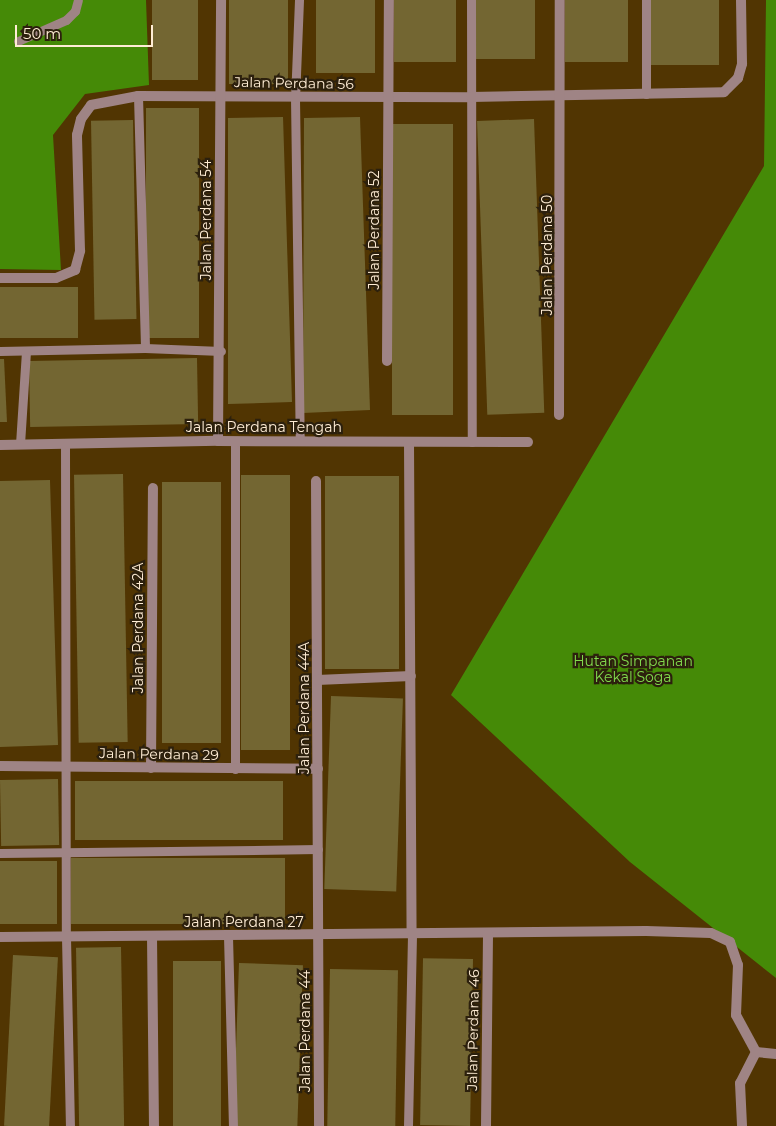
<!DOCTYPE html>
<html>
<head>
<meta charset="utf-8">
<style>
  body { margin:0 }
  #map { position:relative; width:776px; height:1126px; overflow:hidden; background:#513502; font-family:Montserrat,sans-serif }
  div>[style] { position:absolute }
  .forest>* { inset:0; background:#458a07 }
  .building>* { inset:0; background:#736632; transform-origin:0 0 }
  .lane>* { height:9px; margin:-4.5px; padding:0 4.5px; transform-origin:4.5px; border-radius:4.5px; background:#9f8485 }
  .street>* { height:10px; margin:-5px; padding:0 5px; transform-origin:5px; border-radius:5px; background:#9f8485 }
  span { translate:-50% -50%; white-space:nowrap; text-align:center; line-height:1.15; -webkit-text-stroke:4.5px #2c200d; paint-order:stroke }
  .street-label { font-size:14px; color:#ffedd5 }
  .park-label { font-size:14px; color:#82da4d }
  .scale { position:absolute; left:15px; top:25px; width:138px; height:22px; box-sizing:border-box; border:2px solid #ffedd5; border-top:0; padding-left:6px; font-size:15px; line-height:18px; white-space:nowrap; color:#ffedd5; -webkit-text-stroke:4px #2c200d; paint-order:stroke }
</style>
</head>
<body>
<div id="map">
  <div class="forest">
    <i style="clip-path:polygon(0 0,146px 0,149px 85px,85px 94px,53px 135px,61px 270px,0 269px)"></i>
    <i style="clip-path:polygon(766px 0,776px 0,776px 978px,630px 862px,451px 695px,764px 166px)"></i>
  </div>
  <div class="building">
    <i style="left:152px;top:0;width:46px;height:80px"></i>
    <i style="left:229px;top:0;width:59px;height:84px"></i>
    <i style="left:316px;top:0;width:59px;height:73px"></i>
    <i style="left:394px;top:0;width:62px;height:62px"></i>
    <i style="left:473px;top:0;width:62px;height:59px"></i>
    <i style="left:565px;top:0;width:63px;height:62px"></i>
    <i style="left:648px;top:0;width:71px;height:65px"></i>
    <i style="left:199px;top:108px;width:230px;height:53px;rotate:90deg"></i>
    <i style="clip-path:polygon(283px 117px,292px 402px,228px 404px,228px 118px)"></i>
    <i style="clip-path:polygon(360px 117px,370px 410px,303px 413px,304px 118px)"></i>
    <i style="left:534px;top:119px;width:294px;height:57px;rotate:88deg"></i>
    <i style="left:133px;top:120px;width:199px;height:42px;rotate:89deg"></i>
    <i style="left:453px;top:124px;width:291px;height:61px;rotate:90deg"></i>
    <i style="left:78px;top:287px;width:51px;height:78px;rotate:90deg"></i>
    <i style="left:197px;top:358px;width:66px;height:168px;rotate:89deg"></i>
    <i style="clip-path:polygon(0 359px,4px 359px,7px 422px,0 422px)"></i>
    <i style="left:123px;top:474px;width:268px;height:49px;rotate:89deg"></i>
    <i style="left:241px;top:475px;width:49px;height:275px"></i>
    <i style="left:325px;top:476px;width:74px;height:193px"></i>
    <i style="clip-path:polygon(50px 480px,58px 745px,0 747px,0 481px)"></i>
    <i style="left:162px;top:482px;width:59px;height:261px"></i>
    <i style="left:331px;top:696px;width:72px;height:193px;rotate:2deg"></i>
    <i style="left:58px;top:779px;width:66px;height:58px;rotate:89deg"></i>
    <i style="left:283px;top:781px;width:59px;height:208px;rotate:90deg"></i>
    <i style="left:285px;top:858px;width:66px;height:214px;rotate:90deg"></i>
    <i style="left:0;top:861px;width:57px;height:63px"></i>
    <i style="left:121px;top:947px;width:179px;height:45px;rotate:89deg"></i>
    <i style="left:13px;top:955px;width:45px;height:171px;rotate:3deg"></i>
    <i style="left:473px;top:959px;width:167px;height:50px;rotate:91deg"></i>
    <i style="left:221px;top:961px;width:165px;height:48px;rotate:90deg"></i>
    <i style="left:239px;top:963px;width:64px;height:163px;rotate:2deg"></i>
    <i style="left:330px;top:969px;width:68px;height:157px;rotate:1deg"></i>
  </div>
  <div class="lane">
    <i style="left:299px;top:0;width:98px;rotate:92.3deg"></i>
    <i style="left:295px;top:98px;width:343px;rotate:89.2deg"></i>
    <i style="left:471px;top:0;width:442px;rotate:89.9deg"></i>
    <i style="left:646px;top:0;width:94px;rotate:90deg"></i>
    <i style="left:18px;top:41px;width:52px;rotate:-23.6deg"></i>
    <i style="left:66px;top:20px;width:13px;rotate:-45deg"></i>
    <i style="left:75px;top:11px;width:11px;rotate:-75deg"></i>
    <i style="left:138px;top:96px;width:252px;rotate:88.4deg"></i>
    <i style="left:0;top:351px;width:145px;rotate:-1.2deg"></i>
    <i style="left:145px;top:348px;width:76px;rotate:2.3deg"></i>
    <i style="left:235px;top:441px;width:328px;rotate:90deg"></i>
    <i style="left:20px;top:444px;width:93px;rotate:-86.3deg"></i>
    <i style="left:65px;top:444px;width:493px;rotate:89.9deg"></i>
    <i style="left:66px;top:937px;width:189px;rotate:88.8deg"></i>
    <i style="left:0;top:853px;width:318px;rotate:-0.7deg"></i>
    <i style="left:228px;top:936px;width:190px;rotate:88.5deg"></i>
    <i style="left:408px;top:1126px;width:191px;rotate:-88.8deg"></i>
  </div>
  <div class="street">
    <i style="left:0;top:278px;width:56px"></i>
    <i style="left:56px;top:278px;width:21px;rotate:-23deg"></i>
    <i style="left:75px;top:270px;width:20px;rotate:-75deg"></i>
    <i style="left:80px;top:251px;width:116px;rotate:-91.5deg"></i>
    <i style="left:77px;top:135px;width:16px;rotate:-76deg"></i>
    <i style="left:81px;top:119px;width:17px;rotate:-54deg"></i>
    <i style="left:91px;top:105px;width:48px;rotate:-10.8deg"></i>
    <i style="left:138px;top:96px;width:333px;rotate:0.2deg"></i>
    <i style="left:471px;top:97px;width:253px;rotate:-1.1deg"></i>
    <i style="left:724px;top:92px;width:20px;rotate:-45deg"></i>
    <i style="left:738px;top:78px;width:15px;rotate:-74deg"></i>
    <i style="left:742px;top:64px;width:64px;rotate:-90.9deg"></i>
    <i style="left:387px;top:361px;width:361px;rotate:-89.7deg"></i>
    <i style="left:559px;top:415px;width:415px;rotate:-89.9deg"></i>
    <i style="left:218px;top:441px;width:441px;rotate:-89.6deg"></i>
    <i style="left:409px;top:442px;width:493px;rotate:89.7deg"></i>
    <i style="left:0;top:445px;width:218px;rotate:-1.1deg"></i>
    <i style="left:218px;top:441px;width:310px;rotate:0.2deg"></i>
    <i style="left:316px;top:481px;width:645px;rotate:89.73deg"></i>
    <i style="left:317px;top:680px;width:94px;rotate:-2.4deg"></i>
    <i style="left:0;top:766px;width:318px;rotate:0.5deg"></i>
    <i style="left:151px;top:768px;width:280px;rotate:-89.6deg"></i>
    <i style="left:152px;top:936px;width:190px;rotate:89.4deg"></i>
    <i style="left:0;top:937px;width:646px;rotate:-0.53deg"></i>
    <i style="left:646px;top:931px;width:65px;rotate:1.8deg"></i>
    <i style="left:711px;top:933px;width:21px;rotate:25deg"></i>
    <i style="left:730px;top:942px;width:24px;rotate:71deg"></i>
    <i style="left:738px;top:965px;width:50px;rotate:92.3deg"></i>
    <i style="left:736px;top:1015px;width:42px;rotate:61.6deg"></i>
    <i style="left:756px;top:1052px;width:35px;rotate:117deg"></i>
    <i style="left:740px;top:1083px;width:43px;rotate:87.3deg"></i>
    <i style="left:756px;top:1052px;width:20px;rotate:6deg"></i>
    <i style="left:486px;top:1126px;width:192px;rotate:-89.4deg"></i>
  </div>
  <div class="street-label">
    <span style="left:294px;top:83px;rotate:1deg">Jalan Perdana 56</span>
    <span style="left:206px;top:220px;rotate:-90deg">Jalan Perdana 54</span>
    <span style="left:374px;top:230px;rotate:-90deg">Jalan Perdana 52</span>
    <span style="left:547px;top:255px;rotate:-90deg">Jalan Perdana 50</span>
    <span style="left:264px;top:427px">Jalan Perdana Tengah</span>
    <span style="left:138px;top:628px;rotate:-90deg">Jalan Perdana 42A</span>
    <span style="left:304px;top:708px;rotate:-90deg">Jalan Perdana 44A</span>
    <span style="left:159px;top:754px;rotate:1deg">Jalan Perdana 29</span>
    <span style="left:244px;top:922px">Jalan Perdana 27</span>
    <span style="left:473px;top:1030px;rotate:-89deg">Jalan Perdana 46</span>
    <span style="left:305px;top:1031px;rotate:-90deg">Jalan Perdana 44</span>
  </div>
  <div class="park-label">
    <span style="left:633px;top:669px">Hutan Simpanan<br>Kekal Soga</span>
  </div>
  <div class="scale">50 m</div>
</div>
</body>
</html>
